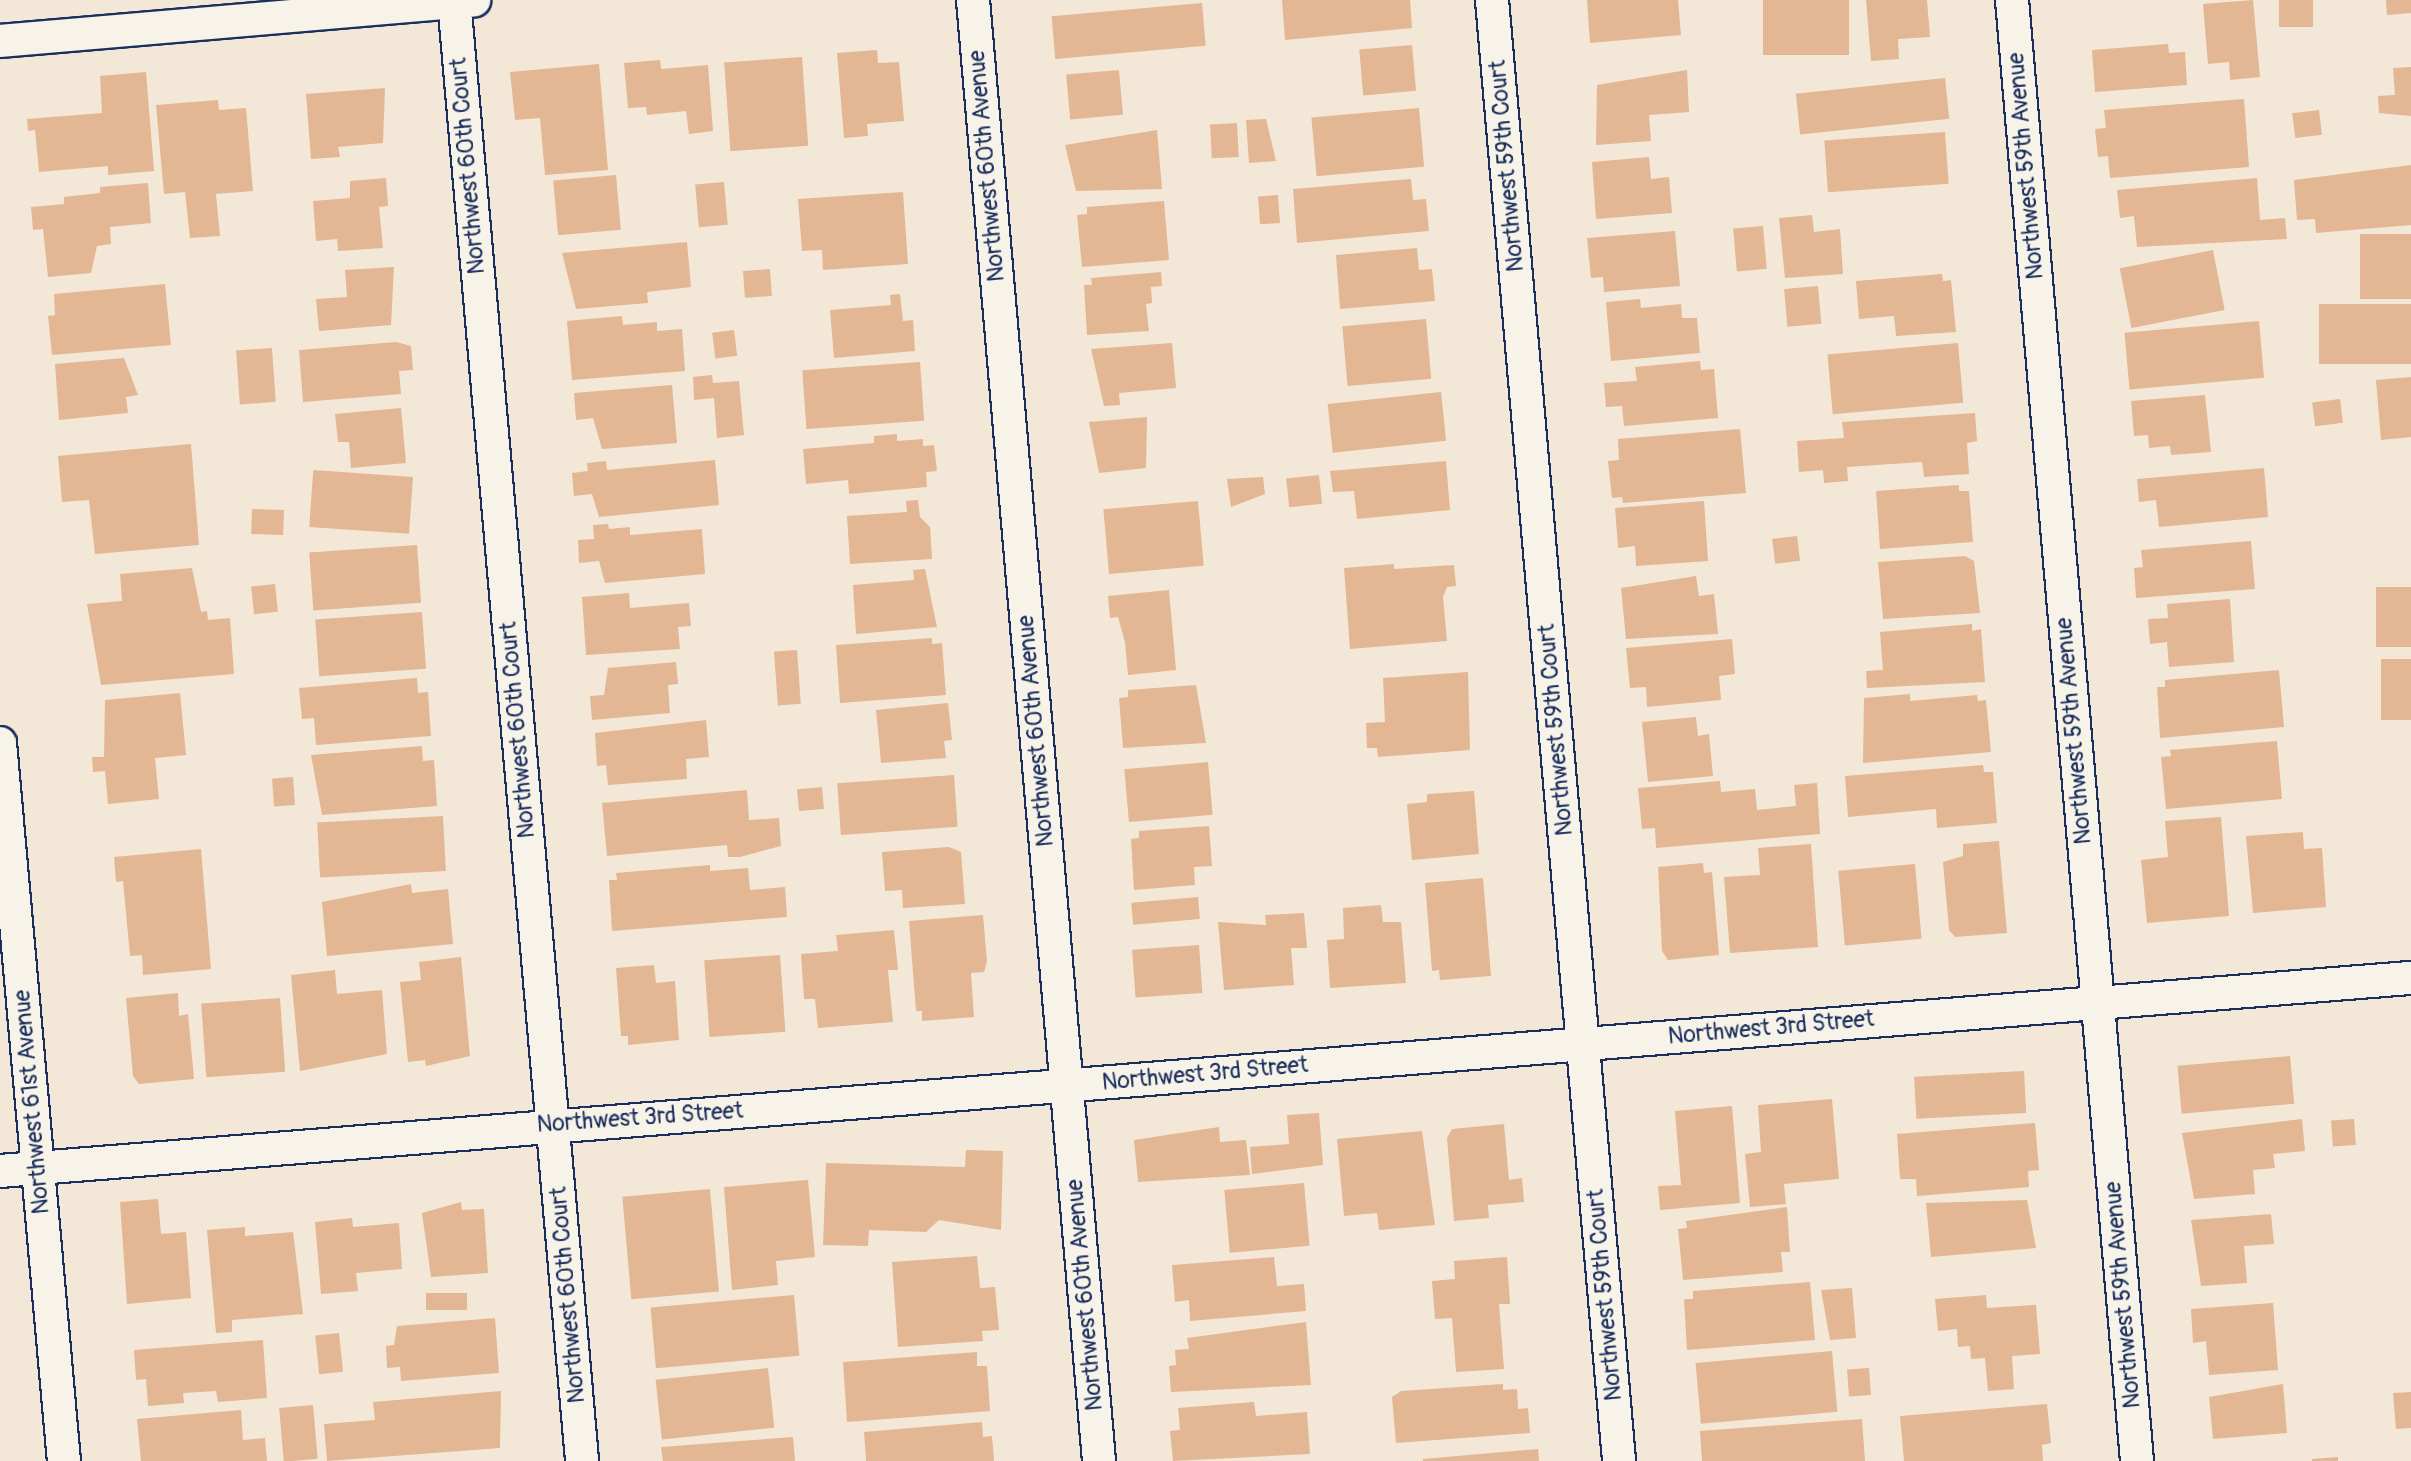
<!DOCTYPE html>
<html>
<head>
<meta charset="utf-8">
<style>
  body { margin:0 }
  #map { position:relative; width:2411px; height:1461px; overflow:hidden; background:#f3e7d7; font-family:Pangolin,sans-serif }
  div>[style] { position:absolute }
  .building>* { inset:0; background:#e3b793; transform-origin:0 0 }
  .roads { filter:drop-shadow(2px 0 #1b2f5e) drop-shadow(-2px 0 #1b2f5e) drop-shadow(0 2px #1b2f5e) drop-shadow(0 -2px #1b2f5e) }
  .street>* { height:32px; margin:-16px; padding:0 16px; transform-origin:16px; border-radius:16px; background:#f7f3e8 }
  span { translate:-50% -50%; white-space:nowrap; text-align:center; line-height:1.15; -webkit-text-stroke:5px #f7f3e8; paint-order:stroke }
  .street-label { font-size:23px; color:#1b2f5e }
</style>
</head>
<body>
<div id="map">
  <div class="building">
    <i style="clip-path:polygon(1282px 0,1410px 0,1412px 28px,1285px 40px)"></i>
    <i style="clip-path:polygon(1587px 0,1678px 0,1681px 35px,1590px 43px)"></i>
    <i style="left:1763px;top:0;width:86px;height:55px"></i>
    <i style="clip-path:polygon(1866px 0,1927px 0,1930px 37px,1898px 39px,1899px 59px,1871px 61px)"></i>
    <i style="clip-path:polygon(2253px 0,2260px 77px,2230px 80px,2229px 62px,2208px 64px,2203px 4px)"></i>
    <i style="left:2279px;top:0;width:34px;height:27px"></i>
    <i style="clip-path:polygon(2386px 0,2411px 0,2411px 13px,2387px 15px)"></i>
    <i style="left:1202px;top:3px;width:43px;height:151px;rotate:85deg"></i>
    <i style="clip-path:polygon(2168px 44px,2169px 53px,2185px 52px,2187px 85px,2095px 92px,2092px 50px)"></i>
    <i style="left:1412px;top:45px;width:46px;height:53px;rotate:85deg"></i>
    <i style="clip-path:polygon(877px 50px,878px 63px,899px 62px,904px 121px,867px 124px,868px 136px,844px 138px,837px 53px)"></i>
    <i style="left:802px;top:57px;width:89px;height:78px;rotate:86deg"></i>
    <i style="clip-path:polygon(660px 60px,661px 69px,708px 65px,713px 131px,689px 134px,686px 111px,647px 115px,646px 107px,628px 108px,624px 63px)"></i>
    <i style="clip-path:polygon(599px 64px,608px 170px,545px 175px,540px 118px,515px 120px,510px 72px)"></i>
    <i style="clip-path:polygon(2411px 67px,2411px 116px,2379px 113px,2378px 96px,2395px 95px,2393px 68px)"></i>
    <i style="left:1119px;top:70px;width:45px;height:53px;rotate:85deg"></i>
    <i style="clip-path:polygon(1687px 70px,1689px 112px,1649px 115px,1651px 141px,1596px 145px,1597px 85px)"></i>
    <i style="clip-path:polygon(146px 72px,154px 171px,108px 175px,108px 166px,39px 172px,35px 130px,28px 131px,27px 119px,102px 113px,100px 76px)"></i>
    <i style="left:1945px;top:78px;width:41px;height:150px;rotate:84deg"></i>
    <i style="clip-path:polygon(385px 88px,383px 143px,338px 147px,340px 157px,311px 159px,306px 94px)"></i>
    <i style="clip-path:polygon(2244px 99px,2249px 167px,2110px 178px,2108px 156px,2098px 157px,2095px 129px,2106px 128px,2104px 110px)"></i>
    <i style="clip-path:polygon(218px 100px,219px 110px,246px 108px,253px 191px,216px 194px,220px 236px,190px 238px,185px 192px,164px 194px,156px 105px)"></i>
    <i style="left:1419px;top:108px;width:59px;height:108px;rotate:85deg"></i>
    <i style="left:2319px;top:110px;width:25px;height:27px;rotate:83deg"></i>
    <i style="clip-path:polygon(1266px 119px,1276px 161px,1249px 163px,1246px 120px)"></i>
    <i style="left:1237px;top:123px;width:34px;height:27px;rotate:87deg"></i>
    <i style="clip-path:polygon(1157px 130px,1162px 189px,1076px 191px,1065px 145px)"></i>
    <i style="left:1945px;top:132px;width:52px;height:121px;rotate:86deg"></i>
    <i style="clip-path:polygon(1649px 157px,1651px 179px,1669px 177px,1672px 213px,1596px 219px,1592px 162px)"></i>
    <i style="clip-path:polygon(2411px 165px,2411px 225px,2316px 233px,2315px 219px,2297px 220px,2294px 180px)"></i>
    <i style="left:616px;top:175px;width:55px;height:63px;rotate:85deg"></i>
    <i style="clip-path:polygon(386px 178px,388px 206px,379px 207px,383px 248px,338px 251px,337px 239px,316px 241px,313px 201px,350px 198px,350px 181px)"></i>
    <i style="clip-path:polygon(2257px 178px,2260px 220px,2285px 218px,2287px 239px,2137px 247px,2134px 216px,2120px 218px,2117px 190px)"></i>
    <i style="clip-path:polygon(1411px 179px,1413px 200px,1426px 199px,1429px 231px,1297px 243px,1293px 189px)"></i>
    <i style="left:724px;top:182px;width:43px;height:29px;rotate:85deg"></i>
    <i style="clip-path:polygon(148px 183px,151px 223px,110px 227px,111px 244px,97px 246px,91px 273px,48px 277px,43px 229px,33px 230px,31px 207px,64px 204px,64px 197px,100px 193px,100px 187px)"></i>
    <i style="clip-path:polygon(903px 192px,908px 264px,823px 270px,822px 250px,802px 251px,798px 199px)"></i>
    <i style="left:1278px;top:195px;width:28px;height:20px;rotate:86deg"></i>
    <i style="clip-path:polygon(1164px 201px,1169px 260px,1082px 267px,1077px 215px,1087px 214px,1087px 207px)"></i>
    <i style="clip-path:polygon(1812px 215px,1814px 232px,1840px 229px,1843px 274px,1785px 278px,1779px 218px)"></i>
    <i style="left:1763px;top:226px;width:43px;height:30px;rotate:85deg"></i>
    <i style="clip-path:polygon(1675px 231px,1680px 286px,1604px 292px,1603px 277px,1591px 278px,1587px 238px)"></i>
    <i style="left:2411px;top:234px;width:65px;height:51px;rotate:90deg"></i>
    <i style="clip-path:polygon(687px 242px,691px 287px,647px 292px,648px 303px,576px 309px,562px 253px)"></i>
    <i style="clip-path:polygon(1417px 248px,1419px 270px,1432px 269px,1435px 301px,1340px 309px,1336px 255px)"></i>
    <i style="left:2213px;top:250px;width:61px;height:95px;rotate:79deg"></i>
    <i style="clip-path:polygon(394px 267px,391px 325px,319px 331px,316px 299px,347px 297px,345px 270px)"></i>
    <i style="left:770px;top:269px;width:27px;height:27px;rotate:86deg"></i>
    <i style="clip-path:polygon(1161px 272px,1162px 286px,1151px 287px,1152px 303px,1146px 304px,1149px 331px,1087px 335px,1084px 285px,1092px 285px,1091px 278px)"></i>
    <i style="clip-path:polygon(1942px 274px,1943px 281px,1951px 280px,1956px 332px,1896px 336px,1894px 316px,1859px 319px,1856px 281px)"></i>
    <i style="clip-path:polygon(165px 284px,171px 345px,52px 355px,48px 316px,55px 315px,54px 294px)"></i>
    <i style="left:1818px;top:286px;width:38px;height:34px;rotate:85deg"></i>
    <i style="clip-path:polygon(900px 294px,903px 321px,913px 320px,915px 351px,834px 358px,830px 310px,891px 305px,890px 295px)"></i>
    <i style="clip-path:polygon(1640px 299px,1641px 308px,1681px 304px,1682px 318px,1697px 318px,1700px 353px,1611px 361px,1606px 302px)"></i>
    <i style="left:2411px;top:304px;width:60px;height:92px;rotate:90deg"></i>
    <i style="clip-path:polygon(622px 316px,623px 325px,657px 322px,657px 331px,682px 329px,685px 371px,572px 380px,567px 321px)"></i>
    <i style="left:1426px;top:319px;width:60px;height:84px;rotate:85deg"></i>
    <i style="left:2259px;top:321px;width:57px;height:135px;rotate:85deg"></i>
    <i style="left:734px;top:330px;width:26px;height:22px;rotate:83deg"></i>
    <i style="clip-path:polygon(396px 342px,411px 346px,413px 370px,399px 371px,401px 394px,303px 402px,299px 350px)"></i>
    <i style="clip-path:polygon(1172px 343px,1176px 388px,1119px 393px,1120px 405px,1104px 406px,1091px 349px)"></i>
    <i style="left:1958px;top:343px;width:60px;height:131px;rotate:85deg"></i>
    <i style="left:272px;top:348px;width:54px;height:36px;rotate:86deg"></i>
    <i style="clip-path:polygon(124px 358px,138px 395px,126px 397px,128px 413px,59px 420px,55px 364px)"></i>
    <i style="clip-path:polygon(1700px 361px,1701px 370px,1714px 369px,1718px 418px,1624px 426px,1622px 406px,1606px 407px,1604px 383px,1637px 381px,1635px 367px)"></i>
    <i style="left:920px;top:362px;width:59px;height:118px;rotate:86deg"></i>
    <i style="clip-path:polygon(712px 375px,713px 383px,739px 381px,744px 435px,717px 438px,714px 398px,694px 400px,693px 377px)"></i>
    <i style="clip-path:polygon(2411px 377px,2411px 437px,2381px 440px,2376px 380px)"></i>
    <i style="clip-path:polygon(672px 385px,677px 443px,602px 449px,593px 418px,576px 420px,574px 393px)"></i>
    <i style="left:1441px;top:392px;width:49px;height:114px;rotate:84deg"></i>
    <i style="clip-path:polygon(2205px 395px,2211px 452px,2171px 455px,2170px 446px,2149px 448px,2148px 435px,2134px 436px,2131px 401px)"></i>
    <i style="left:2340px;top:399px;width:24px;height:28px;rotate:83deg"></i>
    <i style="clip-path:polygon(401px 408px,406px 463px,351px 468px,349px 442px,338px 442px,335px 414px)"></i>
    <i style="clip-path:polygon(1975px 413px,1977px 441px,1967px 443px,1969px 474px,1924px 477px,1922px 462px,1847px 467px,1848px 481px,1824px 483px,1823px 470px,1799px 472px,1797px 441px,1844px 438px,1842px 422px)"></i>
    <i style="clip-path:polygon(1147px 417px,1146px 468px,1099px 473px,1089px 422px)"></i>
    <i style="clip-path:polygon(1740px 429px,1746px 493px,1623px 503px,1622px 497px,1612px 498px,1608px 461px,1619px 460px,1618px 439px)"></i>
    <i style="clip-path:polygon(897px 434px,897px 441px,923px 439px,923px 446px,934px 445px,937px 471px,926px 472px,927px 487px,849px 494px,848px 480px,806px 484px,803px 449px,874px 443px,874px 436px)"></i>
    <i style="clip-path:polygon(191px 444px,199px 545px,95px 554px,89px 500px,62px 502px,58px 456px)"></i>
    <i style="clip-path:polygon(715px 460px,719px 505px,599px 517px,592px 494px,574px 496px,572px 473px,588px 471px,587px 463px,606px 461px,607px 470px)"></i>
    <i style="clip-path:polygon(1446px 461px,1450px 510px,1357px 519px,1354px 491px,1333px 492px,1330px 471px)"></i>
    <i style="clip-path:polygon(2264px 468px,2268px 517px,2159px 527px,2156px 500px,2139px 502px,2137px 479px)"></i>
    <i style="left:1319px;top:475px;width:29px;height:33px;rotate:84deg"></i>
    <i style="left:413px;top:477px;width:57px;height:100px;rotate:94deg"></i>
    <i style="clip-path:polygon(1263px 477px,1265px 494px,1231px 507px,1227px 479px)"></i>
    <i style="clip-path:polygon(1959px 485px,1959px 491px,1969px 491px,1973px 542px,1880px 549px,1876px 491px)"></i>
    <i style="clip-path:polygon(918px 500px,920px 517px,930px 527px,932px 559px,850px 564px,847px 516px,907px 512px,906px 501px)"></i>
    <i style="left:1198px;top:501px;width:65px;height:95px;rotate:85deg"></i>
    <i style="clip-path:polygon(1704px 501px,1708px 561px,1636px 566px,1635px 546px,1618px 548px,1615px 508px)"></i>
    <i style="left:252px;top:509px;width:32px;height:25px;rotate:2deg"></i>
    <i style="clip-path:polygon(608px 524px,609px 529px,630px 527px,630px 535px,702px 529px,705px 574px,605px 583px,599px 561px,579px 563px,578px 540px,594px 539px,593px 525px)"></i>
    <i style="left:1797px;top:536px;width:25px;height:25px;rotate:83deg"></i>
    <i style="clip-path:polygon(2251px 541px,2255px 589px,2136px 598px,2134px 568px,2143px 567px,2141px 550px)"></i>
    <i style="left:417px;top:545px;width:58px;height:108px;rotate:86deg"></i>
    <i style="clip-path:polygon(1965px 556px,1974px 561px,1980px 613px,1883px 619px,1878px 562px)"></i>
    <i style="clip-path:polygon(1394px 564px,1394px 569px,1454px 565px,1456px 586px,1447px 587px,1443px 597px,1447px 641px,1350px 649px,1344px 568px)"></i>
    <i style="clip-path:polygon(192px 568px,201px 612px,207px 611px,208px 620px,230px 618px,234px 674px,101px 685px,87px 604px,122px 601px,120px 574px)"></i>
    <i style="clip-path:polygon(925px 569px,937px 627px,856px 634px,853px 585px,914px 580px,913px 570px)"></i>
    <i style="clip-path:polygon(1696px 576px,1699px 596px,1714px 594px,1718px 634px,1626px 639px,1621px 588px)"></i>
    <i style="left:275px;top:584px;width:28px;height:24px;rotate:84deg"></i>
    <i style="left:2411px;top:587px;width:60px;height:35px;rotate:90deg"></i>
    <i style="clip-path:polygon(1169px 590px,1176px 670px,1128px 675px,1125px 642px,1118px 617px,1110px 618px,1108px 596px)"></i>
    <i style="clip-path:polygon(629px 593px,630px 608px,689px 603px,691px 626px,678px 627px,680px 649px,586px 655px,582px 597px)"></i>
    <i style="clip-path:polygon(2230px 599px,2234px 662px,2169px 667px,2167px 642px,2150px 644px,2148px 619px,2168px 618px,2167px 604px)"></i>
    <i style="left:422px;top:612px;width:57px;height:107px;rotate:86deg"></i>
    <i style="clip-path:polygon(1972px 624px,1972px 631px,1981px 629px,1985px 682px,1867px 688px,1866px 671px,1883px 670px,1880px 632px)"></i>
    <i style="clip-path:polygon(932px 638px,932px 644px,942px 643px,946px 695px,840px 703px,836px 645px)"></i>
    <i style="clip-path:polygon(1732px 639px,1735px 674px,1719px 676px,1721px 700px,1647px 707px,1646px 687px,1630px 688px,1626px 648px)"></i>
    <i style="left:797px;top:650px;width:54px;height:23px;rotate:86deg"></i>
    <i style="left:2411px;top:659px;width:61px;height:30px;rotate:90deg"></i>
    <i style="clip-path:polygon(676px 662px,678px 684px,668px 685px,670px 713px,592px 720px,590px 696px,604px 695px,608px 668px)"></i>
    <i style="clip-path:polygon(2279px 670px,2284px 727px,2160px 738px,2157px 687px,2165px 687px,2165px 680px)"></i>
    <i style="clip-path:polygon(1468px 672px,1470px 750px,1378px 757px,1377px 748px,1367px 748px,1366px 723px,1385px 722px,1383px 678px)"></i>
    <i style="clip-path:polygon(417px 678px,418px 693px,428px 692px,431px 736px,316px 745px,314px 718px,302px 719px,299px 688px)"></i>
    <i style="clip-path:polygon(1196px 685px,1206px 743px,1123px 748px,1119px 698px,1128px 697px,1128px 690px)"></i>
    <i style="clip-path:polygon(180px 693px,186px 755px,155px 758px,159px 799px,108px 804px,105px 771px,93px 772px,92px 757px,104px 757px,105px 700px)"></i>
    <i style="clip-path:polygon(1910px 694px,1910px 701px,1977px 695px,1978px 701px,1986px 700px,1991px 752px,1863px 763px,1864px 698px)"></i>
    <i style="clip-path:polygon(948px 703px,952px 740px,944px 741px,946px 758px,881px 763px,876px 710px)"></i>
    <i style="clip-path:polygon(1696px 717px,1698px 736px,1709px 734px,1713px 776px,1648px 782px,1642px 722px)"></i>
    <i style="clip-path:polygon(706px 720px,709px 757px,686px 759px,687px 779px,608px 785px,606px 765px,597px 766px,595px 733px)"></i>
    <i style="clip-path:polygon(2277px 741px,2282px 799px,2166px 809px,2161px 757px,2171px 756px,2170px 750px)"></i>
    <i style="clip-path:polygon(422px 746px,423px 761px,434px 760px,437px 806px,322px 815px,311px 755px)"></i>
    <i style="left:1208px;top:762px;width:53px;height:84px;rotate:85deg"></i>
    <i style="clip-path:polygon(1983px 765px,1984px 772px,1993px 772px,1997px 823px,1937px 828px,1936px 809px,1848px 817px,1845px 776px)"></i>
    <i style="left:954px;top:775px;width:52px;height:117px;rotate:86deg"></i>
    <i style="left:293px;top:777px;width:28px;height:21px;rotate:86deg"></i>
    <i style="clip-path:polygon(1720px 781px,1721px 792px,1755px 789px,1757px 810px,1796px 806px,1794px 785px,1817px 783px,1820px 834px,1656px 848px,1655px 828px,1642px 829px,1638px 788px)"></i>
    <i style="left:822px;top:787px;width:22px;height:25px;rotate:85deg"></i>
    <i style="clip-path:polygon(747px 790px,749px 820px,779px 818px,781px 846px,740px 857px,728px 857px,727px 845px,607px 856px,602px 803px)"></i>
    <i style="clip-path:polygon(1474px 791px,1479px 854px,1412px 860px,1407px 804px,1427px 802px,1427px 794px)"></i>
    <i style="left:443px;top:816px;width:55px;height:126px;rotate:87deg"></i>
    <i style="clip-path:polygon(2221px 817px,2229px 916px,2147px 923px,2141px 860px,2168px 857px,2165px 821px)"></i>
    <i style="clip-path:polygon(1209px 826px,1212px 866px,1194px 867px,1195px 885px,1134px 890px,1131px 839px,1139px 838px,1139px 831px)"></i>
    <i style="clip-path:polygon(2303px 832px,2304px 849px,2322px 848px,2326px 907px,2253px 913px,2246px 836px)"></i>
    <i style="clip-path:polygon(1999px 841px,2007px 933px,1955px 937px,1949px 930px,1943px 862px,1963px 856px,1963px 844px)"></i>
    <i style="clip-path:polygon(1811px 844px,1818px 947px,1730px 953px,1724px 877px,1760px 875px,1758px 848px)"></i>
    <i style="clip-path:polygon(949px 847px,961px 852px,965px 904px,903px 908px,902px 890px,885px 891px,882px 852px)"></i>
    <i style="clip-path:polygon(201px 849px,211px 969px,143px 975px,142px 955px,130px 956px,123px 881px,116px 882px,114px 857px)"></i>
    <i style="clip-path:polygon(1703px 863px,1704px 873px,1712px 872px,1719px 955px,1668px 960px,1662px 951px,1658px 867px)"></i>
    <i style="left:1915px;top:864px;width:75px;height:77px;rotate:85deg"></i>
    <i style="clip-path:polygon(710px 865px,710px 871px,748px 868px,750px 890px,785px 887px,787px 917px,612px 931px,609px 880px,617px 880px,616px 873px)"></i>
    <i style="clip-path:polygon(1483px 878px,1491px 976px,1440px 980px,1439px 970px,1432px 971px,1425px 883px)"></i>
    <i style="clip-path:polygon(411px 884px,412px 893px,448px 889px,453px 944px,327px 956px,322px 902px)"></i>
    <i style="left:1198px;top:897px;width:22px;height:67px;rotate:85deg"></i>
    <i style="clip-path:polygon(1381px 905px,1383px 922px,1401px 922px,1406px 983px,1330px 988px,1327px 940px,1344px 939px,1343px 908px)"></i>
    <i style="clip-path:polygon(1304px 913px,1307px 948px,1291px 948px,1294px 985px,1224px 990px,1218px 922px,1266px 925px,1265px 915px)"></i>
    <i style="clip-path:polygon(983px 915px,987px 961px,984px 972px,971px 973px,974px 1017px,922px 1021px,922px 1011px,916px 1011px,909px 921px)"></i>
    <i style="clip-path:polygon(894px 930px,898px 970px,888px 970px,893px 1022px,818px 1028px,815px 999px,804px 999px,801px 954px,838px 951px,836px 935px)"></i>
    <i style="left:1199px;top:945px;width:48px;height:67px;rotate:86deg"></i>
    <i style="left:780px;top:955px;width:77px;height:76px;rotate:86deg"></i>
    <i style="clip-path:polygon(461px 957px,470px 1056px,426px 1066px,425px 1060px,408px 1062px,400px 982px,421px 980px,419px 962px)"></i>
    <i style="clip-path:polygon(654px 965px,656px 983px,675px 981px,679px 1040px,628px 1045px,628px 1036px,621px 1036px,616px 968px)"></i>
    <i style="clip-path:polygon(335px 970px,337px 994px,382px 990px,387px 1054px,300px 1071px,291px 975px)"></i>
    <i style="clip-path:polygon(178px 993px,179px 1016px,188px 1014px,194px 1079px,139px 1084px,133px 1076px,126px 998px)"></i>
    <i style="left:280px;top:998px;width:74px;height:79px;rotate:86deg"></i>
    <i style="left:2290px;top:1056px;width:48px;height:113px;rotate:85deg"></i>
    <i style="left:2024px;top:1071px;width:42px;height:110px;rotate:87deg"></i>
    <i style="clip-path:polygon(1832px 1099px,1839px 1179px,1784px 1184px,1786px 1204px,1750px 1207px,1745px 1154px,1761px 1152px,1758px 1105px)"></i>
    <i style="clip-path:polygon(1732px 1106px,1740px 1203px,1660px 1210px,1658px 1186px,1681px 1185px,1675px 1111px)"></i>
    <i style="clip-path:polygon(1319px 1113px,1323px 1165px,1252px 1174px,1250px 1147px,1289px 1144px,1287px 1115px)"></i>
    <i style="clip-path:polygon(2302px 1119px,2305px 1151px,2273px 1154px,2275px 1168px,2253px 1170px,2255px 1194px,2194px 1199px,2182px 1133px)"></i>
    <i style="left:2354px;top:1119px;width:26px;height:23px;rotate:86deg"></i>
    <i style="clip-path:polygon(2035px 1123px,2039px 1170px,2028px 1171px,2029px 1187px,1917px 1196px,1916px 1179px,1900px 1179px,1897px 1134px)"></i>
    <i style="clip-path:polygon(1504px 1124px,1509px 1180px,1522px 1178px,1524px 1202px,1488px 1205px,1489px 1218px,1454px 1221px,1447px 1138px,1452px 1129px)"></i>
    <i style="clip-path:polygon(1219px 1127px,1220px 1142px,1246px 1140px,1250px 1175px,1138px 1182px,1134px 1140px)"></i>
    <i style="clip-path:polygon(1422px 1131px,1435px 1225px,1379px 1230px,1377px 1213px,1344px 1216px,1337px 1139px)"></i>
    <i style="clip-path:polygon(966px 1150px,1003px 1151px,1001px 1230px,939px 1220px,926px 1232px,869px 1230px,868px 1246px,823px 1245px,826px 1163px,965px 1167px)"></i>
    <i style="clip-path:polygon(808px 1180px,815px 1257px,776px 1261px,778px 1285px,732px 1290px,724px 1187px)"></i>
    <i style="left:1304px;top:1183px;width:63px;height:80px;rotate:85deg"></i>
    <i style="left:710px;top:1189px;width:103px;height:88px;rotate:85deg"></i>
    <i style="clip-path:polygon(158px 1199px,161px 1234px,186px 1232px,191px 1298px,127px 1304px,120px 1202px)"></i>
    <i style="clip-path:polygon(2027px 1200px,2036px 1248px,1931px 1257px,1926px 1203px)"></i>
    <i style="clip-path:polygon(461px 1202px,462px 1210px,484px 1209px,488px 1273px,431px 1277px,422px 1213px)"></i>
    <i style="clip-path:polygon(1787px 1207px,1790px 1252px,1781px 1252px,1783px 1272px,1683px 1280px,1678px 1229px,1687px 1228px,1686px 1221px)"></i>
    <i style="clip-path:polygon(2271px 1214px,2274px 1244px,2244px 1246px,2247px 1283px,2201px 1286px,2191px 1220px)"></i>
    <i style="clip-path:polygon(352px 1218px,353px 1227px,399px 1223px,402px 1269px,356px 1273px,358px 1291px,321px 1294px,315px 1222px)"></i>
    <i style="clip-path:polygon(245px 1227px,245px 1236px,293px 1232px,303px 1314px,232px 1320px,232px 1332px,216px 1333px,207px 1230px)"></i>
    <i style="clip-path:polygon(977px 1256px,980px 1288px,995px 1287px,999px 1330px,982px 1331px,983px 1341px,898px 1347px,892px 1262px)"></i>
    <i style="clip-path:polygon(1274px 1257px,1277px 1286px,1304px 1284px,1306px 1311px,1190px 1321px,1189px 1300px,1175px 1302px,1172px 1265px)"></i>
    <i style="clip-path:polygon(1507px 1257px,1510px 1304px,1499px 1304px,1504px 1369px,1456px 1372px,1452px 1318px,1435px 1319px,1432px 1281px,1455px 1279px,1454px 1261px)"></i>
    <i style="clip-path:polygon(1810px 1282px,1815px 1340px,1687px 1350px,1684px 1299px,1693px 1299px,1693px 1291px)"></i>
    <i style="clip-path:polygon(1852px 1288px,1856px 1338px,1830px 1340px,1821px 1290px)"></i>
    <i style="left:426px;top:1293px;width:41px;height:17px"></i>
    <i style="left:794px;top:1295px;width:61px;height:144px;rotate:85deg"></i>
    <i style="clip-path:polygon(1986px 1295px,1987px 1308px,2036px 1305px,2040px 1354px,2012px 1356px,2014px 1389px,1988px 1391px,1985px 1358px,1971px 1359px,1970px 1346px,1958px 1347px,1957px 1329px,1938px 1331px,1935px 1299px)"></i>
    <i style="clip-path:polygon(2273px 1303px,2278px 1370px,2209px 1375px,2206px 1341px,2193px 1343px,2191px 1309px)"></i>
    <i style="clip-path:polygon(495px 1318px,499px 1373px,401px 1381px,400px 1367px,387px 1368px,386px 1346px,394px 1345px,397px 1326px)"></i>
    <i style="clip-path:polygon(1306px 1322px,1311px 1385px,1171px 1392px,1169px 1366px,1176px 1365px,1175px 1350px,1189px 1349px,1187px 1338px)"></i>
    <i style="left:339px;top:1333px;width:39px;height:24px;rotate:84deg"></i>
    <i style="clip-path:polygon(263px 1340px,267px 1398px,218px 1402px,216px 1391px,183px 1393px,184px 1403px,148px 1406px,146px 1379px,136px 1380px,134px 1350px)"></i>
    <i style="left:1832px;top:1351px;width:61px;height:137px;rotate:85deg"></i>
    <i style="clip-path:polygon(977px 1352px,977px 1366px,987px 1366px,990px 1411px,847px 1422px,843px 1362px)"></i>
    <i style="left:768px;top:1368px;width:60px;height:113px;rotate:84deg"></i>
    <i style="left:1869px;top:1368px;width:27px;height:22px;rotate:86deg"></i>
    <i style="clip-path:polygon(1503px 1384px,1503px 1390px,1517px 1389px,1518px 1409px,1528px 1408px,1530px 1433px,1396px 1443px,1392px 1397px,1401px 1391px)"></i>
    <i style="clip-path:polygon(2283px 1384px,2287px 1433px,2213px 1439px,2209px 1397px)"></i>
    <i style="clip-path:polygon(501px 1391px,500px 1448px,327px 1461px,324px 1424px,375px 1420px,373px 1402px)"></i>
    <i style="clip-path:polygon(2411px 1392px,2411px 1428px,2396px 1429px,2393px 1393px)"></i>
    <i style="clip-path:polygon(1254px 1402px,1256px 1416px,1307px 1412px,1310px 1454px,1173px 1461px,1170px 1431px,1180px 1430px,1178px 1408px)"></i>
    <i style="clip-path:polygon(2047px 1404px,2051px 1443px,2042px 1445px,2043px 1461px,1904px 1461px,1900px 1416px)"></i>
    <i style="left:313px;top:1405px;width:54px;height:34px;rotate:85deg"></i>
    <i style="clip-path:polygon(241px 1410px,243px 1440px,265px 1438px,267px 1461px,141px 1461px,137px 1419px)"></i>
    <i style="clip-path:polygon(1862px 1419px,1865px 1461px,1702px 1461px,1700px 1431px)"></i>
    <i style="clip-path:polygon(982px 1422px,983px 1437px,992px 1436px,994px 1461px,866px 1461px,864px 1432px)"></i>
    <i style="clip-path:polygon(793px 1437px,795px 1461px,663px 1461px,661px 1447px)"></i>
    <i style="clip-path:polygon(1538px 1449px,1539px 1461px,1423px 1461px,1423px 1459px)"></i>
    <i style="clip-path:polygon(2338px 1457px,2338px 1461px,2312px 1461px,2312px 1459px)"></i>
  </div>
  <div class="roads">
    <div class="street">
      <i style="left:454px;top:0;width:1467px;rotate:84.99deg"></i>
      <i style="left:973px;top:0;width:1466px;rotate:85.07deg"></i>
      <i style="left:1492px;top:0;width:1467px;rotate:85.03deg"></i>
      <i style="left:2012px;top:0;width:1466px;rotate:85.11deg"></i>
      <i style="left:0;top:41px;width:476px;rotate:-4.9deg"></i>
      <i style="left:0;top:743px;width:721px;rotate:84.91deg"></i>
      <i style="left:0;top:1171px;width:2419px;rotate:-4.58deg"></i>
    </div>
  </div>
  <div class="street-label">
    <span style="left:468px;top:166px;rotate:-95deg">Northwest 60th Court</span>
    <span style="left:987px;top:166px;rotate:-95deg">Northwest 60th Avenue</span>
    <span style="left:1507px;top:166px;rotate:-95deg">Northwest 59th Court</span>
    <span style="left:2026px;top:166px;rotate:-95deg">Northwest 59th Avenue</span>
    <span style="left:518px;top:730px;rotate:-95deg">Northwest 60th Court</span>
    <span style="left:1556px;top:730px;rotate:-95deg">Northwest 59th Court</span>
    <span style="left:1036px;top:731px;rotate:-95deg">Northwest 60th Avenue</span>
    <span style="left:2074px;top:731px;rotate:-95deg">Northwest 59th Avenue</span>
    <span style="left:1771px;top:1028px;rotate:-5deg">Northwest 3rd Street</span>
    <span style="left:1205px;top:1074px;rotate:-5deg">Northwest 3rd Street</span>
    <span style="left:32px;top:1102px;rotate:-95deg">Northwest 61st Avenue</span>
    <span style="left:640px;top:1118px;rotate:-4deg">Northwest 3rd Street</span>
    <span style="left:568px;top:1295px;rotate:-95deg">Northwest 60th Court</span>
    <span style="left:1085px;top:1295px;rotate:-95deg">Northwest 60th Avenue</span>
    <span style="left:1605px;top:1295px;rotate:-95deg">Northwest 59th Court</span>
    <span style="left:2123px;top:1295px;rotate:-95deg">Northwest 59th Avenue</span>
  </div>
</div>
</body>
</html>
